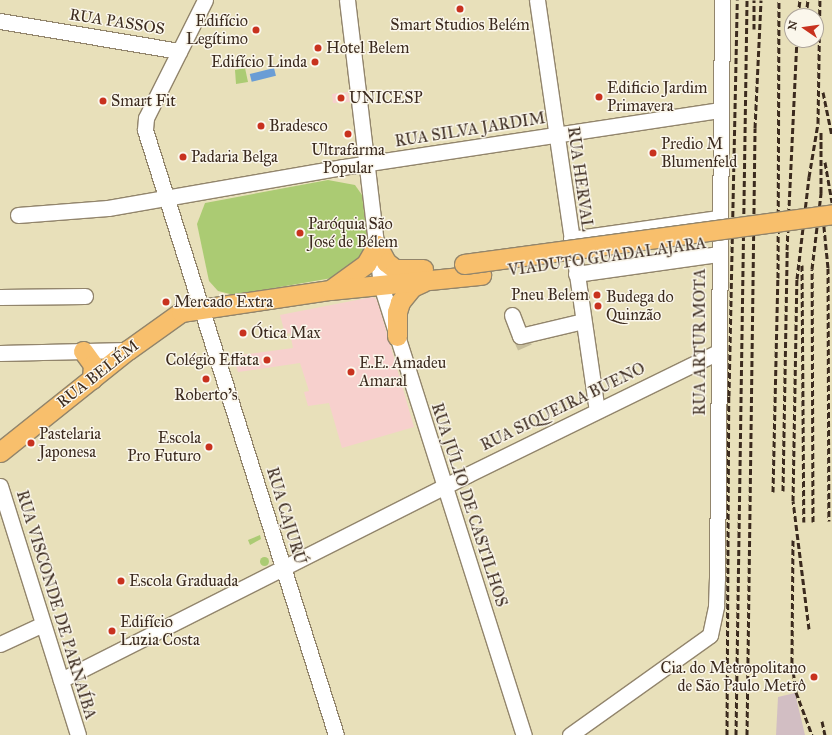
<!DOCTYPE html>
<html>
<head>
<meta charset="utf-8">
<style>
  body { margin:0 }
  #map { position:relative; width:832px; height:735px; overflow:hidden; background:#e8e0ba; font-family:"IM FELL Great Primer",serif }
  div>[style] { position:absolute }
  .built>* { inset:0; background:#f7d0cd }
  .industrial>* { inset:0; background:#d2bec3 }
  .green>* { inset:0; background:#abcb73 }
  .round { border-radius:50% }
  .water>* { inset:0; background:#6a9dd5; transform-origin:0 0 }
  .minor-tunnel>* { height:15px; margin-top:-7.5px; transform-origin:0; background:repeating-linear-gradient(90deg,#c5bc9b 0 15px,transparent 0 23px) }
  .roads { filter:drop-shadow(1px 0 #92856c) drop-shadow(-1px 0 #92856c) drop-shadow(0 1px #92856c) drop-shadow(0 -1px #92856c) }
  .minor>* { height:15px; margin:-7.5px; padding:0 7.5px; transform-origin:7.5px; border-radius:7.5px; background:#fff }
  .major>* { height:19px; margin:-9.5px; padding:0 9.5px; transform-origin:9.5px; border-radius:9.5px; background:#f8bf6c }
  .rail>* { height:3px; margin-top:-1.5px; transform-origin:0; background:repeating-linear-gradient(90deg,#3b2a1e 0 6px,transparent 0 9px) }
  .bridges { filter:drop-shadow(1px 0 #92856c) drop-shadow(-1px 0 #92856c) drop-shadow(0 1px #92856c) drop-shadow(0 -1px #92856c) }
  .major-bridge>* { height:19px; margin:-9.5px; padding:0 9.5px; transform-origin:9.5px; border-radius:9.5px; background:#f8bf6c }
  .dots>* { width:11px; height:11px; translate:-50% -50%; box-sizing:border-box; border:2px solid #fbf7ec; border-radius:50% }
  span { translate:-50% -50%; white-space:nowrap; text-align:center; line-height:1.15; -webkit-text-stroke:3px #fbf7ec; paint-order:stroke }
  .poi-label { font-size:16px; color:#3b2a1e }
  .right { translate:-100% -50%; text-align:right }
  .left { translate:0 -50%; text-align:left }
  .street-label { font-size:16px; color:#3b2a1e }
  .north { position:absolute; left:784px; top:8px; width:40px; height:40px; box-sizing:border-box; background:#fbf7ec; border:1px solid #aea59a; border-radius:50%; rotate:283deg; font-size:11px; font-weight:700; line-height:16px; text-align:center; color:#3b2a1e }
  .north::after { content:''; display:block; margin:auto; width:14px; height:18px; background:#c8321e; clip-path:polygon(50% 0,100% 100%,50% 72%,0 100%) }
</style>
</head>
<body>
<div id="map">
  <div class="built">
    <i style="clip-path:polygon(348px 92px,350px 102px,333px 103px,332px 94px)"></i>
    <i style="clip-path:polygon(372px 297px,377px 299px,414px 427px,342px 448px,329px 403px,308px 406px,304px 392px,309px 391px,300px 363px,238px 372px,233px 356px,293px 348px,290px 333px,285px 334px,280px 315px)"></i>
  </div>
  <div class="industrial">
    <i style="clip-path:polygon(795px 693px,805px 735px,776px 735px,778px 697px)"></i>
  </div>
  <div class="green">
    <i style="clip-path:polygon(245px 68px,248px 82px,236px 84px,235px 70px)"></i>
    <i style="clip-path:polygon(328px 180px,355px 185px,362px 195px,367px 237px,366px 251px,360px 263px,332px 278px,234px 295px,218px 291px,209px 281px,197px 224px,205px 203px)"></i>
    <i style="clip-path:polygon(260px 535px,261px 539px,250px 545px,248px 540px)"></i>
    <i class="round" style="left:259.5px;top:556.5px;width:9px;height:9px"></i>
  </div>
  <div class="water">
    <i style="left:274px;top:68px;width:8px;height:25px;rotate:76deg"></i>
  </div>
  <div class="minor-tunnel">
    <i style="left:520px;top:336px;width:12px;rotate:66deg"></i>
  </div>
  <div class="roads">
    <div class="minor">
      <i style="left:205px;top:0;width:132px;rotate:116.6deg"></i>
      <i style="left:146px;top:118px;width:12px;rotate:95deg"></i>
      <i style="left:145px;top:130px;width:634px;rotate:72.48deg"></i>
      <i style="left:347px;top:0;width:287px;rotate:83.2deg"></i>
      <i style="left:381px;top:285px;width:472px;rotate:72.4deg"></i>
      <i style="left:537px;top:0;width:414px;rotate:81.7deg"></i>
      <i style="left:0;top:21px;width:182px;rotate:9.5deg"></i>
      <i style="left:18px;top:215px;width:90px;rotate:-4.4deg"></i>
      <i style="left:108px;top:208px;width:239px;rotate:-9.9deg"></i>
      <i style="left:343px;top:167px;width:381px;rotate:-8.6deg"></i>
      <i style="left:571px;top:239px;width:149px;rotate:-8.1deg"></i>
      <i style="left:576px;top:274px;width:143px;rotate:-8deg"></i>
      <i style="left:0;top:297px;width:85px;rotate:-0.7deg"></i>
      <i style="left:512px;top:315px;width:22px;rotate:69deg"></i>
      <i style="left:520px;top:336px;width:65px;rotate:-13.4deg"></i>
      <i style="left:0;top:353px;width:128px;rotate:-1.3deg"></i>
      <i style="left:0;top:486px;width:261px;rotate:72.6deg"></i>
      <i style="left:0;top:644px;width:47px;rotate:-24.9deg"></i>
      <i style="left:61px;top:680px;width:455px;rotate:-26.8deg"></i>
      <i style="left:467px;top:475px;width:280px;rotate:-26.1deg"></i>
      <i style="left:570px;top:735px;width:172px;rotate:-35.5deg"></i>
      <i style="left:710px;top:635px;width:30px;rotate:-78deg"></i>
      <i style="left:716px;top:606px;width:28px;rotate:-88deg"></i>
      <i style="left:717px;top:578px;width:578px;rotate:-89.5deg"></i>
    </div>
    <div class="major">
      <i style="left:377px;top:245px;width:19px;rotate:62deg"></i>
      <i style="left:386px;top:262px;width:11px;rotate:38deg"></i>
      <i style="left:395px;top:269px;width:28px"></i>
      <i style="left:333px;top:288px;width:41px;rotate:-36deg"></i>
      <i style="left:366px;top:264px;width:22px;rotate:-60deg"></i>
      <i style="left:397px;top:336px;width:24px;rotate:-90deg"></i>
      <i style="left:397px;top:312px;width:10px;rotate:-73deg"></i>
      <i style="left:400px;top:302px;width:19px;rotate:-51deg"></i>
      <i style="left:412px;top:287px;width:12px;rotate:-24deg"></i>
      <i style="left:83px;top:351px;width:17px;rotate:54deg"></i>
      <i style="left:93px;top:365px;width:14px;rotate:94deg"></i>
      <i style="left:0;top:452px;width:164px;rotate:-38.6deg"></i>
      <i style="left:128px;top:350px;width:65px;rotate:-35.6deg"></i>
      <i style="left:181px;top:312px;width:151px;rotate:-8.4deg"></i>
      <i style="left:330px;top:290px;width:152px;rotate:-5.7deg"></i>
    </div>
  </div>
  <div class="rail">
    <i style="left:798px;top:16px;width:16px;rotate:-83deg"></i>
    <i style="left:806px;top:16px;width:16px;rotate:-83deg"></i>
    <i style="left:754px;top:29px;width:29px;rotate:-90deg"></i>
    <i style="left:823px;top:92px;width:45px;rotate:78.4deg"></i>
    <i style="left:825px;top:162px;width:41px;rotate:80.1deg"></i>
    <i style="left:823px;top:217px;width:51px;rotate:84.4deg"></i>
    <i style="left:828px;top:268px;width:253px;rotate:89.8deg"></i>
    <i style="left:802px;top:265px;width:257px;rotate:89.6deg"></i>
    <i style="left:783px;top:491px;width:241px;rotate:-89deg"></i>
    <i style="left:787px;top:250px;width:210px;rotate:-87.3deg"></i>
    <i style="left:773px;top:492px;width:214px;rotate:-88.7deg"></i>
    <i style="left:778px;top:278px;width:278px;rotate:-89.8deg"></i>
    <i style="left:813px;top:522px;width:253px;rotate:-90.2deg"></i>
    <i style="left:812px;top:269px;width:77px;rotate:-83.2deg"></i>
    <i style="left:821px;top:193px;width:61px;rotate:-90deg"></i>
    <i style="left:793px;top:540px;width:123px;rotate:90.5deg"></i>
    <i style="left:792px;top:663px;width:29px;rotate:82deg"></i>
    <i style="left:796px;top:692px;width:46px;rotate:69.6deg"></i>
    <i style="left:809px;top:629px;width:129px;rotate:-97.1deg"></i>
    <i style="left:793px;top:501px;width:222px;rotate:-89deg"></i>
    <i style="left:797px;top:279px;width:103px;rotate:-83.3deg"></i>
    <i style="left:809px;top:177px;width:55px;rotate:-80.5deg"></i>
    <i style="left:818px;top:123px;width:123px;rotate:-89.1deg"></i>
    <i style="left:822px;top:721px;width:14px;rotate:78deg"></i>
    <i style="left:727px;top:735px;width:339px;rotate:-89.7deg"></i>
    <i style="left:729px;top:396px;width:396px;rotate:-88.8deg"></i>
    <i style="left:736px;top:735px;width:735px;rotate:-89.14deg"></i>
    <i style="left:747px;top:735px;width:607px;rotate:-89.24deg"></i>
    <i style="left:755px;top:128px;width:128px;rotate:-87.3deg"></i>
  </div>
  <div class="bridges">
    <div class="major-bridge">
      <i style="left:464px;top:264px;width:371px;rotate:-7.7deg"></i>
    </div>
  </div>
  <div class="dots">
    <i style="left:460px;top:9px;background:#c8321e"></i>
    <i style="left:256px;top:30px;background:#c8321e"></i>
    <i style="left:318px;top:48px;background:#c8321e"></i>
    <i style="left:315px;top:62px;background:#c8321e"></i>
    <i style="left:599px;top:97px;background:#c8321e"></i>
    <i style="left:341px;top:98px;background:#c8321e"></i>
    <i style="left:103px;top:101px;background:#c8321e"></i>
    <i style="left:261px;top:126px;background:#c8321e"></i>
    <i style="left:348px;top:134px;background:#c8321e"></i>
    <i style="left:653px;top:153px;background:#c8321e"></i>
    <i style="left:183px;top:157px;background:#c8321e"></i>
    <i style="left:300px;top:233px;background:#c8321e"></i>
    <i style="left:597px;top:295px;background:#c8321e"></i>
    <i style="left:166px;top:302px;background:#c8321e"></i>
    <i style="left:598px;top:306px;background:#c8321e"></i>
    <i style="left:243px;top:333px;background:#c8321e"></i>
    <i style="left:267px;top:360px;background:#c8321e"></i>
    <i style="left:351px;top:372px;background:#c8321e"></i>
    <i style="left:206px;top:379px;background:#c8321e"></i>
    <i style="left:31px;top:443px;background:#c8321e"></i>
    <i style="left:209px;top:447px;background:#c8321e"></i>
    <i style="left:121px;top:581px;background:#c8321e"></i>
    <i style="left:112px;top:631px;background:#c8321e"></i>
    <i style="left:814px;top:677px;background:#c8321e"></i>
  </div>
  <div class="poi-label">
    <span class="right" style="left:248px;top:30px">Edifício<br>Legítimo</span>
    <span style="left:460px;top:25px">Smart Studios Belém</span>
    <span class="left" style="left:326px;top:48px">Hotel Belem</span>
    <span class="right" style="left:307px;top:62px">Edifício Linda</span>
    <span class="left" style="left:607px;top:97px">Edificio Jardim<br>Primavera</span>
    <span class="left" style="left:349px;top:98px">UNICESP</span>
    <span class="left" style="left:111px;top:101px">Smart Fit</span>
    <span class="left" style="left:269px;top:126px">Bradesco</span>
    <span class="left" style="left:661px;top:153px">Predio M<br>Blumenfeld</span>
    <span style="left:348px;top:159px">Ultrafarma<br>Popular</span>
    <span class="left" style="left:191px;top:157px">Padaria Belga</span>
    <span class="left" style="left:308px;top:233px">Paróquia São<br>José de Bélem</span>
    <span class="right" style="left:589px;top:295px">Pneu Belem</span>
    <span class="left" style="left:606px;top:306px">Budega do<br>Quinzão</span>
    <span class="left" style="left:174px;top:302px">Mercado Extra</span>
    <span class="left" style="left:251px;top:333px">Ótica Max</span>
    <span class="right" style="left:259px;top:360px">Colégio Effata</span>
    <span class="left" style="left:359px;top:372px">E.E. Amadeu<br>Amaral</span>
    <span style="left:206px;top:395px">Roberto's</span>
    <span class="left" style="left:39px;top:443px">Pastelaria<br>Japonesa</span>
    <span class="right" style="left:201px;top:447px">Escola<br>Pro Futuro</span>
    <span class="left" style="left:129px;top:581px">Escola Graduada</span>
    <span class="left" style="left:120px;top:631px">Edifício<br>Luzia Costa</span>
    <span class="right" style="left:806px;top:677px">Cia. do Metropolitano<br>de São Paulo Metrô</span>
  </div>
  <div class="street-label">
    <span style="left:117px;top:22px;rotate:9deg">RUA PASSOS</span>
    <span style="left:470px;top:130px;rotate:-9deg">RUA SILVA JARDIM</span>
    <span style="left:580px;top:179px;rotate:82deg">RUA HERVAL</span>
    <span style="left:607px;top:257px;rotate:-8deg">VIADUTO GUADALAJARA</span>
    <span style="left:700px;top:342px;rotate:-90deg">RUA ARTUR MOTA</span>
    <span style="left:98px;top:374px;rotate:-38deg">RUA BELÉM</span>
    <span style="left:563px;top:407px;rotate:-26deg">RUA SIQUEIRA BUENO</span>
    <span style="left:469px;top:505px;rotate:72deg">RUA JÚLIO DE CASTILHOS</span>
    <span style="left:286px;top:516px;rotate:73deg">RUA CAJURÚ</span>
    <span style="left:56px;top:605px;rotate:73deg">RUA VISCONDE DE PARNAÍBA</span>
  </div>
  <div class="north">N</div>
</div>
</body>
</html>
